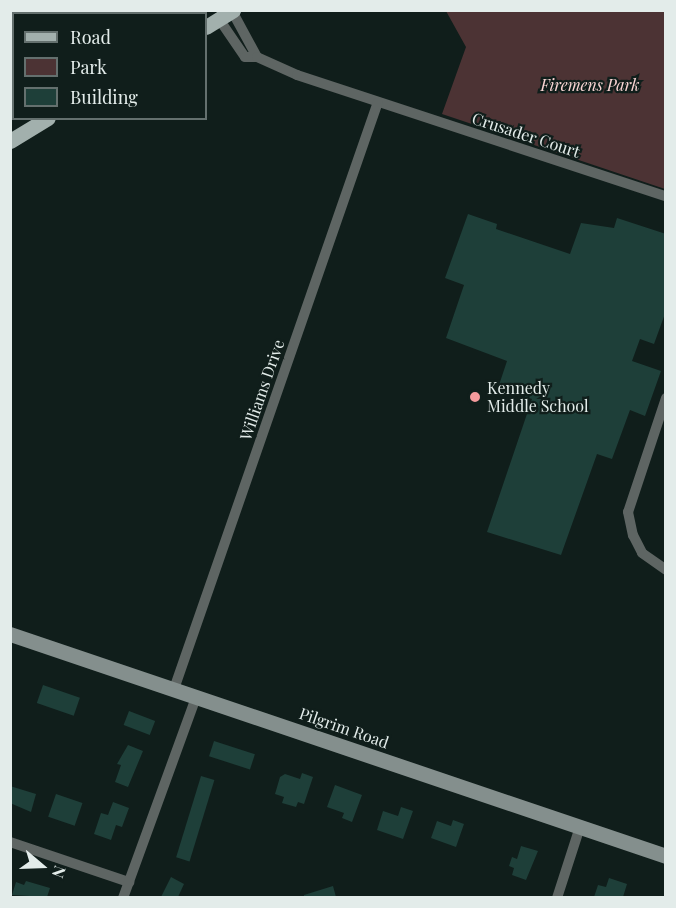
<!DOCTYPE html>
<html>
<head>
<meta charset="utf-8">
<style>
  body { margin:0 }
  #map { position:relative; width:676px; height:908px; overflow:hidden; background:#101e1b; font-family:"Playfair Display",serif }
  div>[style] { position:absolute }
  .green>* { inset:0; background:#4c3334 }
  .building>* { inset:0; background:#1e3f39; transform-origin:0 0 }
  .street>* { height:10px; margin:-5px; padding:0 5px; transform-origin:5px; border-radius:5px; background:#5e6563 }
  .secondary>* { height:15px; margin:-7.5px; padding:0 7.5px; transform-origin:7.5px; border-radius:7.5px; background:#848f8d }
  .primary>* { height:15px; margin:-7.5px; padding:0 7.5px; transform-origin:7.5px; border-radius:7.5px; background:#a2b0ad }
  .dots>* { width:16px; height:16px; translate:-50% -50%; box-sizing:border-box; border:3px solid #101e1b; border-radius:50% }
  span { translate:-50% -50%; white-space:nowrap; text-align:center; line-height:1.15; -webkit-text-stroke:4.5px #101e1b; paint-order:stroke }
  .park-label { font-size:16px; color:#fbd6d5; font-style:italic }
  .street-label { font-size:16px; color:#e3ecea }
  .poi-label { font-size:16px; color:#e3ecea }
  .left { translate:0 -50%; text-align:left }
  .frame { position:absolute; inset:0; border:12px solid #e3ecea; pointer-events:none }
  .legend { position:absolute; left:12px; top:12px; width:195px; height:108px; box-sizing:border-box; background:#101e1b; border:2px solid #64706e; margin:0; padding:8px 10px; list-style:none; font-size:18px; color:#e3ecea }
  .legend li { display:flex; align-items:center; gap:12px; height:30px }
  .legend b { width:30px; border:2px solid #64706e }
  .north { position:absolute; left:12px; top:836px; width:60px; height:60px; -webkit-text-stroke:4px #101e1b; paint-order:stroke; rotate:109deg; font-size:16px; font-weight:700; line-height:24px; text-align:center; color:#e3ecea }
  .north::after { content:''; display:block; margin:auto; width:21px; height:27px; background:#e3ecea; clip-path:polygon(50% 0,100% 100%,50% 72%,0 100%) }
</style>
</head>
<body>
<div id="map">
  <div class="green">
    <i style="clip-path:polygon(446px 11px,665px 11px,665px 189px,442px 114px,466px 47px)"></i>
  </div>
  <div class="building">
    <i style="clip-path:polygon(468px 214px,497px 224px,496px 229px,570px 254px,581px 223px,614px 228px,617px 218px,666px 234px,666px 311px,654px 344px,640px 339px,632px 361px,661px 371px,645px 416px,630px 410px,612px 459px,597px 454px,561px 555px,487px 532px,532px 399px,498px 388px,507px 361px,446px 338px,464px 285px,445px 278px)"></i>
    <i style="left:43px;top:685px;width:39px;height:19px;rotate:19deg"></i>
    <i style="left:129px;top:711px;width:28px;height:15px;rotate:21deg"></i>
    <i style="left:214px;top:741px;width:43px;height:16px;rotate:18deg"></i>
    <i style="clip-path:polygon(128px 745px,143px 751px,128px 787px,115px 782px,121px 765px,117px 764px)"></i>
    <i style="clip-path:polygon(302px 773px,313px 777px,304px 804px,298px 802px,296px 807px,282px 803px,284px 797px,275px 794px,280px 777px,285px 774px,300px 779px)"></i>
    <i style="left:201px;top:776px;width:14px;height:85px;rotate:17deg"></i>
    <i style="clip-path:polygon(335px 785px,362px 795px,352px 822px,342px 818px,344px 813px,327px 807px)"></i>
    <i style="clip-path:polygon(10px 786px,36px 794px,31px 812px,10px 803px)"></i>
    <i style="left:56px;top:794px;width:28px;height:24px;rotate:19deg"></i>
    <i style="clip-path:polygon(113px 802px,129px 808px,122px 827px,116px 825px,111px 840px,94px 834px,101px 813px,108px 815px)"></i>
    <i style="clip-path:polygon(401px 807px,413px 811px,403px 839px,377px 830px,383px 811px,398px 816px)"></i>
    <i style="clip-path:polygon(453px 820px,464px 824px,456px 847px,431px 838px,437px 821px,451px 826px)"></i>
    <i style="clip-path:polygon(521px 846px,538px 851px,526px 880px,512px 875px,514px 868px,509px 866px,512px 857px,517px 859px)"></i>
    <i style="clip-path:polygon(171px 877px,184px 884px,178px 897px,161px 897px)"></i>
    <i style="clip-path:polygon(609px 878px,627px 884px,623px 897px,594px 897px,598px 885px,606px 887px)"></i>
    <i style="clip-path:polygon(26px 881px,50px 888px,47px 897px,12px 895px,16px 882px,24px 885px)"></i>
    <i style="clip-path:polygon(333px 886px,336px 897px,304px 897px,304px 895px)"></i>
  </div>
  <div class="street">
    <i style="left:232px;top:11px;width:52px;rotate:61.5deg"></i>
    <i style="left:219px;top:19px;width:46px;rotate:55.6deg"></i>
    <i style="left:245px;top:57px;width:12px"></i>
    <i style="left:257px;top:57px;width:44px;rotate:24.2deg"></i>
    <i style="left:297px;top:75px;width:388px;rotate:18.2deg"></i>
    <i style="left:666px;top:398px;width:120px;rotate:108.4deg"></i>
    <i style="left:628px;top:512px;width:24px;rotate:78deg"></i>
    <i style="left:633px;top:535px;width:20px;rotate:63deg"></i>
    <i style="left:642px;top:553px;width:29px;rotate:35deg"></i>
    <i style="left:174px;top:689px;width:621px;rotate:-70.84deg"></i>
    <i style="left:10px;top:842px;width:126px;rotate:18.6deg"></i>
    <i style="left:123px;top:898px;width:214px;rotate:-70deg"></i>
    <i style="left:557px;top:898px;width:75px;rotate:-72.1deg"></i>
  </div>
  <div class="secondary">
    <i style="left:10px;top:634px;width:693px;rotate:18.7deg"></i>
  </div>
  <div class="primary">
    <i style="left:206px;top:27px;width:32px;rotate:-32deg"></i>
    <i style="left:10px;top:141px;width:44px;rotate:-31.2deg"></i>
  </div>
  <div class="dots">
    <i style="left:475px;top:397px;background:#f59b9d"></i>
  </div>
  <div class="park-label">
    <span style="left:590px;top:85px">Firemens Park</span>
  </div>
  <div class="street-label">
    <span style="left:526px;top:135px;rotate:18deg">Crusader Court</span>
    <span style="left:262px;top:390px;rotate:-71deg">Williams Drive</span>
    <span style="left:344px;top:728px;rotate:19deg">Pilgrim Road</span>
  </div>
  <div class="poi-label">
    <span class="left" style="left:487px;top:397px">Kennedy<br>Middle School</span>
  </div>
  <div class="frame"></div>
  <ul class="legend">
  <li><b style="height:8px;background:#a2b0ad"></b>Road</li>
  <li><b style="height:16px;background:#4c3334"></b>Park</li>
  <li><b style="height:16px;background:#1e3f39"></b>Building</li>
  </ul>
  <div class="north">N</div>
</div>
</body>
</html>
